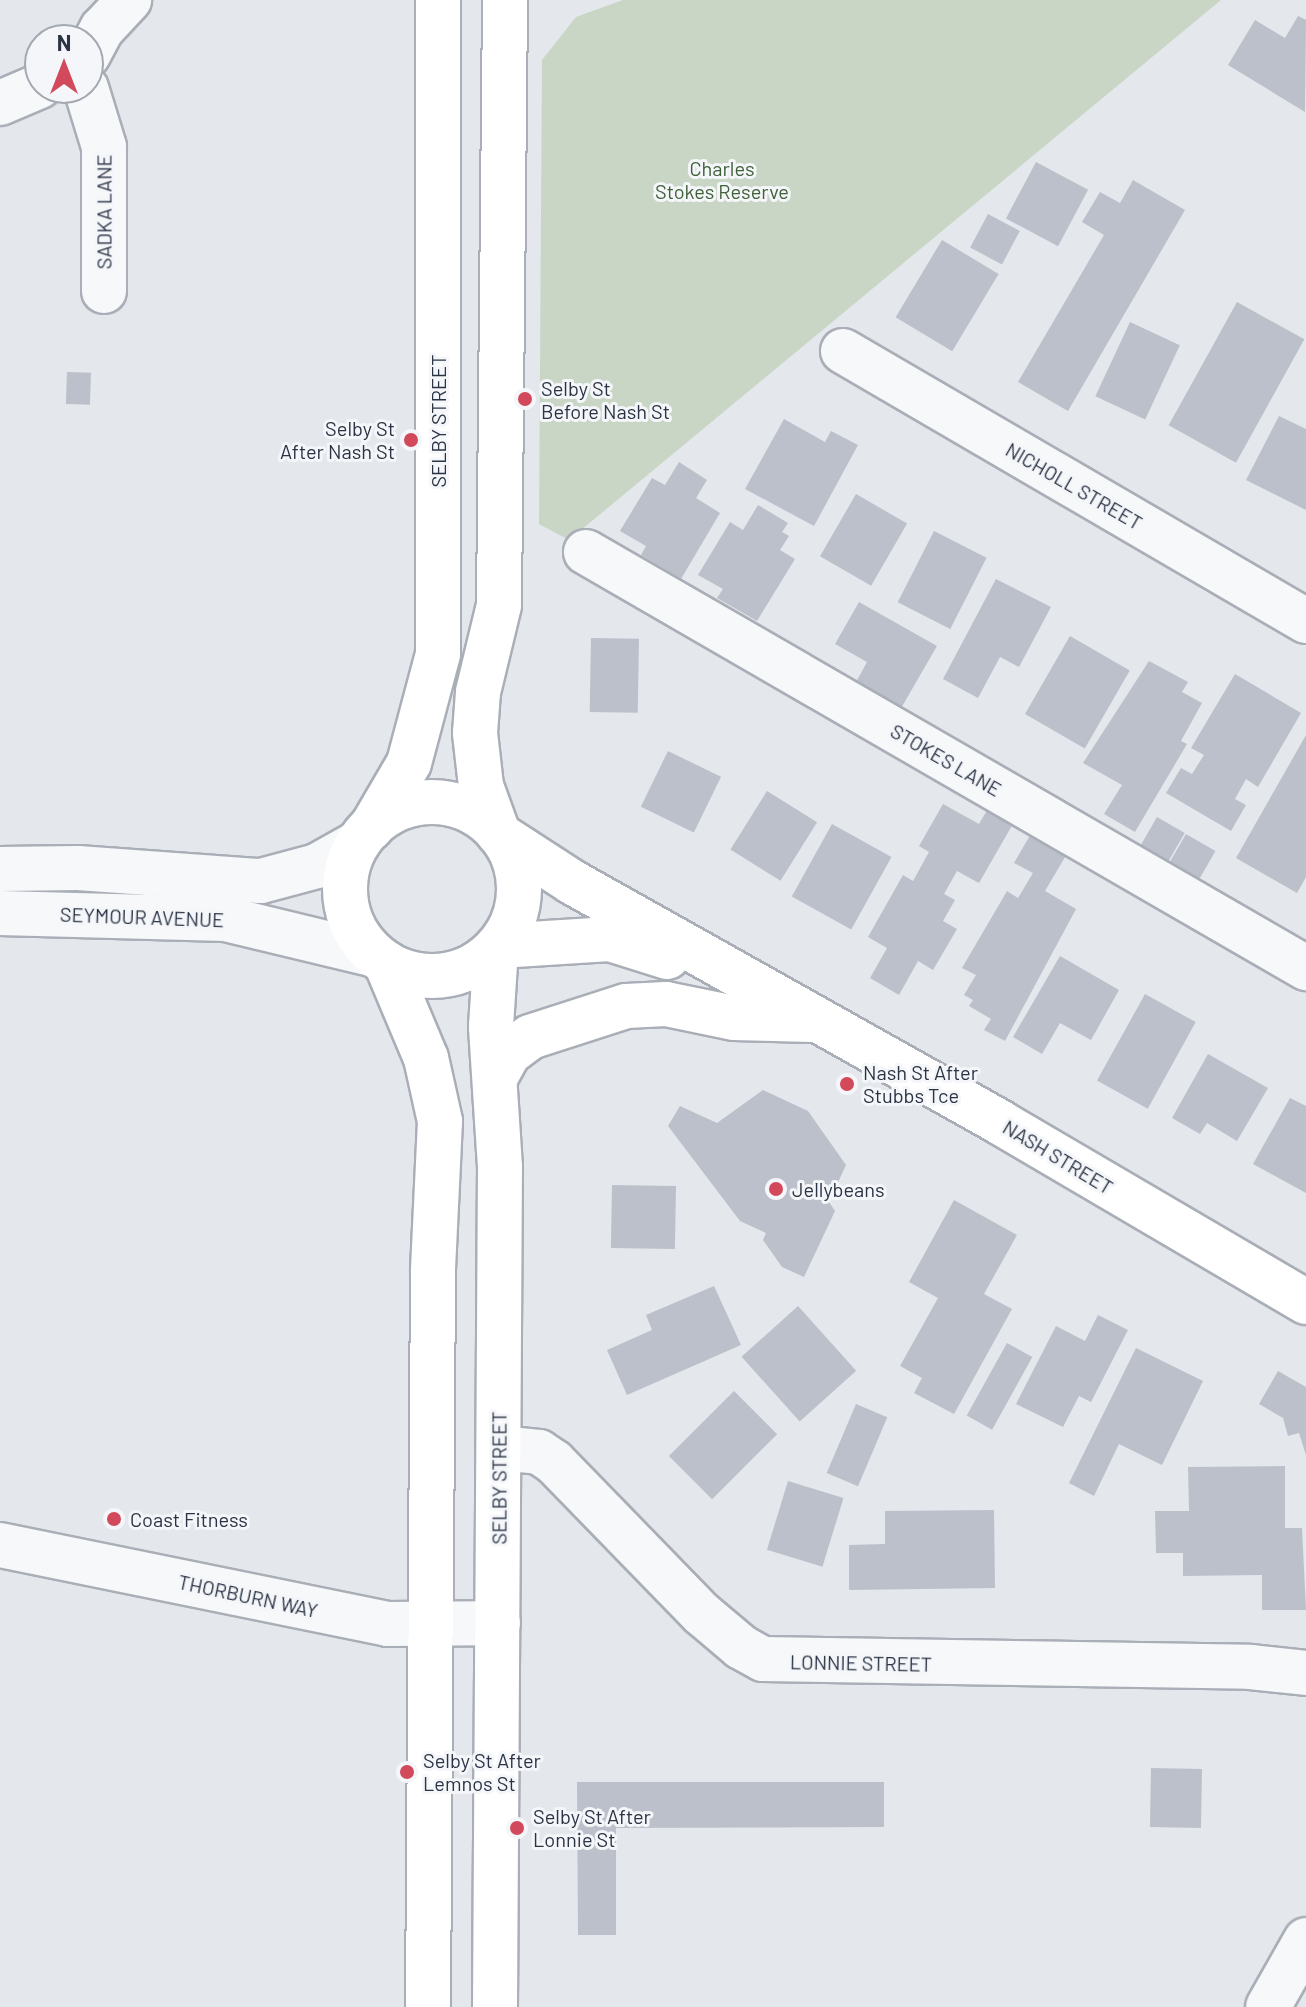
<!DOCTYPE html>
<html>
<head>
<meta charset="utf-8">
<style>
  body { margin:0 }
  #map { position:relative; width:1306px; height:2007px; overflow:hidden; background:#e4e7ec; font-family:Barlow,sans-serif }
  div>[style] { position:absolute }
  .green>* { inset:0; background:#c9d6c5 }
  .building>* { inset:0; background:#bbc0ca; transform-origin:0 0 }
  .roads { filter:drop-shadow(2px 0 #a9aeb7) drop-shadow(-2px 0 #a9aeb7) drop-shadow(0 2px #a9aeb7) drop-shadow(0 -2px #a9aeb7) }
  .minor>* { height:44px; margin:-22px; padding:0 22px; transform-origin:22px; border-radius:22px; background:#f7f8fa }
  .major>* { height:44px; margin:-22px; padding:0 22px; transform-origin:22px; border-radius:22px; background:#fff }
  .major>.ring { margin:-22px; padding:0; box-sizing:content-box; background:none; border:44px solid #fff; border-radius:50% }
  .dots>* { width:22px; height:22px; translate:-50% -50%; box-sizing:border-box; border:4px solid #f4f6f9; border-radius:50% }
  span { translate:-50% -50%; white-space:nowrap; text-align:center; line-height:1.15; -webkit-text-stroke:6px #f4f6f9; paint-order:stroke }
  .park-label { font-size:20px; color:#3f6138 }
  .street-label { font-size:20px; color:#2b3445 }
  .poi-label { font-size:20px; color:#2b3445 }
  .left { translate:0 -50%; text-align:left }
  .right { translate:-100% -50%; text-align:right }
  .north { position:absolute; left:24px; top:24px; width:80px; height:80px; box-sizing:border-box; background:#f4f6f9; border:2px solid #a4a8b1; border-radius:50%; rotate:0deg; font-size:22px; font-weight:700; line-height:32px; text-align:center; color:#2b3445 }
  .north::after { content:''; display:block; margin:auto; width:28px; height:36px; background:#d1495b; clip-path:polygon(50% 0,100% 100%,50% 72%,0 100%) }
</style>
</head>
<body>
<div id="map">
  <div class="green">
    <i style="clip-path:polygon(623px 0,1221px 0,569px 540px,539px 524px,542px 60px,576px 17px)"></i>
  </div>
  <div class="building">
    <i style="clip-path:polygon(1298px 16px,1306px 20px,1305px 112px,1228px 65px,1255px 20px,1285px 38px)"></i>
    <i style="left:1036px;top:162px;width:59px;height:64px;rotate:28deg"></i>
    <i style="clip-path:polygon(1133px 180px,1185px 210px,1068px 411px,1018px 382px,1104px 235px,1082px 222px,1100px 192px,1120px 203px)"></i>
    <i style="left:988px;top:214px;width:36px;height:38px;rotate:28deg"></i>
    <i style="left:942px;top:240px;width:66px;height:90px;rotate:31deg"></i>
    <i style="left:1237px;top:302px;width:77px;height:141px;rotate:29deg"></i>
    <i style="left:1130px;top:322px;width:55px;height:82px;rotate:25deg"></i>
    <i style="left:67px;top:372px;width:24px;height:32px;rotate:2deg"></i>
    <i style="clip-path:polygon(1279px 416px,1306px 429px,1306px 510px,1246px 480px)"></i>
    <i style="clip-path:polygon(784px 419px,825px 442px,831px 431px,858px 445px,814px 526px,745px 489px)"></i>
    <i style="clip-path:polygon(679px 462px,707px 480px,696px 498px,720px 513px,681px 579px,641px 555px,646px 546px,620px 531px,652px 478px,665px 485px)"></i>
    <i style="left:856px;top:494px;width:59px;height:72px;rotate:30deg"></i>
    <i style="clip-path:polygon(758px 505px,788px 523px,782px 532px,789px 536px,780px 550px,795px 559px,757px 621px,717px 598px,723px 589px,698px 575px,730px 522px,743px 530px)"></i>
    <i style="left:934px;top:531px;width:59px;height:80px;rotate:27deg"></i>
    <i style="clip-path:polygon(996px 579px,1051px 607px,1019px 667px,1000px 657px,978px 698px,943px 679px)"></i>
    <i style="clip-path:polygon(859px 602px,937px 646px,900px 710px,855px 684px,867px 662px,835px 644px)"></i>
    <i style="left:1070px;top:636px;width:69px;height:90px;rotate:30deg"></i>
    <i style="left:591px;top:638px;width:48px;height:74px;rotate:1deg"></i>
    <i style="clip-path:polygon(1149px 661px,1188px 682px,1182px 692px,1202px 703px,1181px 741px,1187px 744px,1135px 832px,1104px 814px,1122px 785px,1083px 763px)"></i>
    <i style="clip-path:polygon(1235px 674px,1301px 713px,1258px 787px,1246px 779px,1235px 799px,1246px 805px,1231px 831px,1166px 793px,1181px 768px,1192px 774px,1204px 755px,1191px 748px)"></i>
    <i style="clip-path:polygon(1306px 735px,1306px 877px,1297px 893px,1236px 858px)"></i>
    <i style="left:668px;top:751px;width:59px;height:62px;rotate:26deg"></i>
    <i style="left:767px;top:791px;width:59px;height:69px;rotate:32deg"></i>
    <i style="clip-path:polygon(943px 804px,979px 824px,989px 807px,1014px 822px,979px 883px,957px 871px,944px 894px,955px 900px,943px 921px,957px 929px,933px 970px,918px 961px,899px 995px,870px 978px,887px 948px,868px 937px,903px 875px,913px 881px,929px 852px,919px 846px)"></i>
    <i style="left:1157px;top:817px;width:32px;height:34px;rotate:30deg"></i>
    <i style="left:832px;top:824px;width:68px;height:83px;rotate:29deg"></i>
    <i style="clip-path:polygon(1032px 832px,1068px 852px,1045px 891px,1076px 909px,1005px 1041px,984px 1030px,991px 1019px,969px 1006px,973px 1000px,964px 995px,976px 975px,962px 968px,1007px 891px,1018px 898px,1033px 873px,1014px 863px)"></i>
    <i style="left:1186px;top:834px;width:34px;height:34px;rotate:30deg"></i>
    <i style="clip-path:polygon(1060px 956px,1119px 990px,1091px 1040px,1060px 1023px,1042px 1054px,1013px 1037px)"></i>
    <i style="left:1145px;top:994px;width:58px;height:99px;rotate:29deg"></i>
    <i style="clip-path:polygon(1208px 1054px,1268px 1088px,1237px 1141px,1207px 1123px,1200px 1134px,1172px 1118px)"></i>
    <i style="clip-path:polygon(763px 1090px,808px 1111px,846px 1165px,829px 1202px,835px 1211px,804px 1277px,782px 1267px,763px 1240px,766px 1233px,740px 1221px,668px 1126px,680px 1106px,717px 1123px)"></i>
    <i style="clip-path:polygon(1290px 1098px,1306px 1106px,1306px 1193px,1253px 1164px)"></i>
    <i style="left:612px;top:1185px;width:64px;height:63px;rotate:1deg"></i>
    <i style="clip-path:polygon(954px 1200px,1017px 1235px,984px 1294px,1012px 1309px,954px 1414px,914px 1393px,922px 1378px,900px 1366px,938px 1298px,909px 1282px)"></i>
    <i style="clip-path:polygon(714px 1286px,741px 1345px,627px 1395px,607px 1350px,652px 1330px,646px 1315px)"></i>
    <i style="left:798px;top:1306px;width:87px;height:76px;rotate:48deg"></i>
    <i style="clip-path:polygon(1098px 1315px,1128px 1330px,1091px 1402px,1079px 1396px,1063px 1427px,1016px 1404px,1056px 1326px,1085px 1341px)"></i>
    <i style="left:1007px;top:1343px;width:29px;height:83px;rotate:29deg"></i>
    <i style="clip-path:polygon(1136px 1348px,1203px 1381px,1162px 1465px,1119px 1444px,1094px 1496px,1069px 1483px)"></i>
    <i style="clip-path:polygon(1278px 1371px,1306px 1387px,1306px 1455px,1299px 1433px,1288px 1436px,1283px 1418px,1259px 1404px)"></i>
    <i style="left:734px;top:1391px;width:61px;height:92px;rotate:45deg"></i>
    <i style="left:856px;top:1404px;width:34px;height:75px;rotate:23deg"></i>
    <i style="clip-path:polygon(1285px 1466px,1285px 1528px,1302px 1528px,1306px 1610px,1262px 1610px,1262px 1575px,1183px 1576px,1183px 1553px,1156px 1553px,1155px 1511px,1189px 1511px,1188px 1467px)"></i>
    <i style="left:788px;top:1481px;width:58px;height:72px;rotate:17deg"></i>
    <i style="clip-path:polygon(994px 1510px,995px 1588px,849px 1590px,849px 1545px,885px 1544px,885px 1511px)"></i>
    <i style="left:1151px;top:1768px;width:51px;height:59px;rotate:1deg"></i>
    <i style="clip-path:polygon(577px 1782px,884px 1782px,884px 1827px,616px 1828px,616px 1935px,578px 1935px)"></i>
  </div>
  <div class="roads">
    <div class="minor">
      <i style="left:88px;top:55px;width:30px;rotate:-62deg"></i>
      <i style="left:102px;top:29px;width:40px;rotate:-47deg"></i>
      <i style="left:86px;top:88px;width:62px;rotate:73deg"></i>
      <i style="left:104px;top:147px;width:144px;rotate:90deg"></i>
      <i style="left:0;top:103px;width:43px;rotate:-23deg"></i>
      <i style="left:843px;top:351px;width:536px;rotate:30.25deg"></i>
      <i style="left:586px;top:552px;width:832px;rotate:30.02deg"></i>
      <i style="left:0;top:869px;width:78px;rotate:-0.7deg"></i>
      <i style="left:78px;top:868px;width:183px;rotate:4.1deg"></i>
      <i style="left:261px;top:881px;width:58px;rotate:-15deg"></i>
      <i style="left:317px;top:866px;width:47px;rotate:-29.3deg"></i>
      <i style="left:0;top:913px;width:226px;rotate:1.5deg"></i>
      <i style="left:226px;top:919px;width:153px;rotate:13.6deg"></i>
      <i style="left:499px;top:1448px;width:40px;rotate:5.7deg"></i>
      <i style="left:539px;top:1452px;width:18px;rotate:34deg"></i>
      <i style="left:554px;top:1462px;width:212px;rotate:45.8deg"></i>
      <i style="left:702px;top:1614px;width:51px;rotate:40.2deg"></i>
      <i style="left:741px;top:1647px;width:25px;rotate:29deg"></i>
      <i style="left:763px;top:1659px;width:487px;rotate:0.9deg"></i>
      <i style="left:1250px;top:1667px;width:56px;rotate:6.1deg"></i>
      <i style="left:0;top:1545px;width:396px;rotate:11.5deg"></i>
      <i style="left:388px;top:1624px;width:110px;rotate:-0.5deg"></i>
      <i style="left:1268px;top:2007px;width:77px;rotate:-60.4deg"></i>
    </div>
    <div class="major">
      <i class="ring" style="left:345px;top:802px;width:130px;height:130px"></i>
      <i style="left:371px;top:828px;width:75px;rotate:-59.7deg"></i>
      <i style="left:409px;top:763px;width:113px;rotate:-75.1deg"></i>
      <i style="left:438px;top:654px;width:654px;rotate:-90deg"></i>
      <i style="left:498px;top:833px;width:50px;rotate:-109.9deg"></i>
      <i style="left:481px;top:786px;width:53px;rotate:-96.5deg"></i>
      <i style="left:475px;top:733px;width:41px;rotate:-85.8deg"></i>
      <i style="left:478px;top:692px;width:89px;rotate:-76.4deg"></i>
      <i style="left:499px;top:605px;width:605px;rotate:-89.43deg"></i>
      <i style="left:501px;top:836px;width:85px;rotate:32.9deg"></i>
      <i style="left:572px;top:882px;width:492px;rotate:29.3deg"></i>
      <i style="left:1001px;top:1123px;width:354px;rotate:30.4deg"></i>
      <i style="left:499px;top:946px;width:111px;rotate:-3.6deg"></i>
      <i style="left:610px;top:939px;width:60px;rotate:17.5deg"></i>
      <i style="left:386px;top:963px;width:103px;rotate:67.2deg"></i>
      <i style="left:426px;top:1058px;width:65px;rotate:77.5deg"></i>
      <i style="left:440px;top:1121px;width:151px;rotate:92.7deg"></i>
      <i style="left:433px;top:1272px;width:735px;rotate:90.39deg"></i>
      <i style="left:496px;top:1076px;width:26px;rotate:-61deg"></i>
      <i style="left:509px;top:1053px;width:26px;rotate:-37deg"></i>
      <i style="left:530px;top:1037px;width:101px;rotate:-17.9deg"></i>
      <i style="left:626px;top:1006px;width:40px;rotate:-2.9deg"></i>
      <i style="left:666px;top:1004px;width:69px;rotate:11.6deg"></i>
      <i style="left:734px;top:1018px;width:78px;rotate:1.5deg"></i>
      <i style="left:495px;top:2007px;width:840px;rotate:-89.66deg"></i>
      <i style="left:500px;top:1167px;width:141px;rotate:-93.7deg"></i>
      <i style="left:491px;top:1026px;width:77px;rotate:-86.3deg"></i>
    </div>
  </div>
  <div class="dots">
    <i style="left:525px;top:399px;background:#d1495b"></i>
    <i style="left:411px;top:440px;background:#d1495b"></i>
    <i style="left:847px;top:1084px;background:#d1495b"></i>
    <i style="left:776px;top:1189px;background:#d1495b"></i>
    <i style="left:114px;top:1519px;background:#d1495b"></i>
    <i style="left:407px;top:1772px;background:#d1495b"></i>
    <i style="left:517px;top:1828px;background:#d1495b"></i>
  </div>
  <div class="park-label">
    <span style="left:722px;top:180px">Charles<br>Stokes Reserve</span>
  </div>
  <div class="street-label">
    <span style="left:104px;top:212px;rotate:-90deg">SADKA LANE</span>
    <span style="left:438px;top:421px;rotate:-90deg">SELBY STREET</span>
    <span style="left:1074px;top:486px;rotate:30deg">NICHOLL STREET</span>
    <span style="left:946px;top:760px;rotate:30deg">STOKES LANE</span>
    <span style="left:142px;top:917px;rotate:2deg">SEYMOUR AVENUE</span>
    <span style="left:1058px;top:1157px;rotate:31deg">NASH STREET</span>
    <span style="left:499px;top:1478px;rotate:-90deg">SELBY STREET</span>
    <span style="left:248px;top:1596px;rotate:12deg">THORBURN WAY</span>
    <span style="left:861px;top:1663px;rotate:1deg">LONNIE STREET</span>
  </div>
  <div class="poi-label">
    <span class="left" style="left:541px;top:400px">Selby St<br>Before Nash St</span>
    <span class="right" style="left:395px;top:440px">Selby St<br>After Nash St</span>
    <span class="left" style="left:863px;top:1084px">Nash St After<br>Stubbs Tce</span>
    <span class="left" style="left:792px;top:1189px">Jellybeans</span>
    <span class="left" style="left:130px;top:1519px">Coast Fitness</span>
    <span class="left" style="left:423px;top:1772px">Selby St After<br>Lemnos St</span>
    <span class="left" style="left:533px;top:1828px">Selby St After<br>Lonnie St</span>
  </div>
  <div class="north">N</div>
</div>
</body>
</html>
